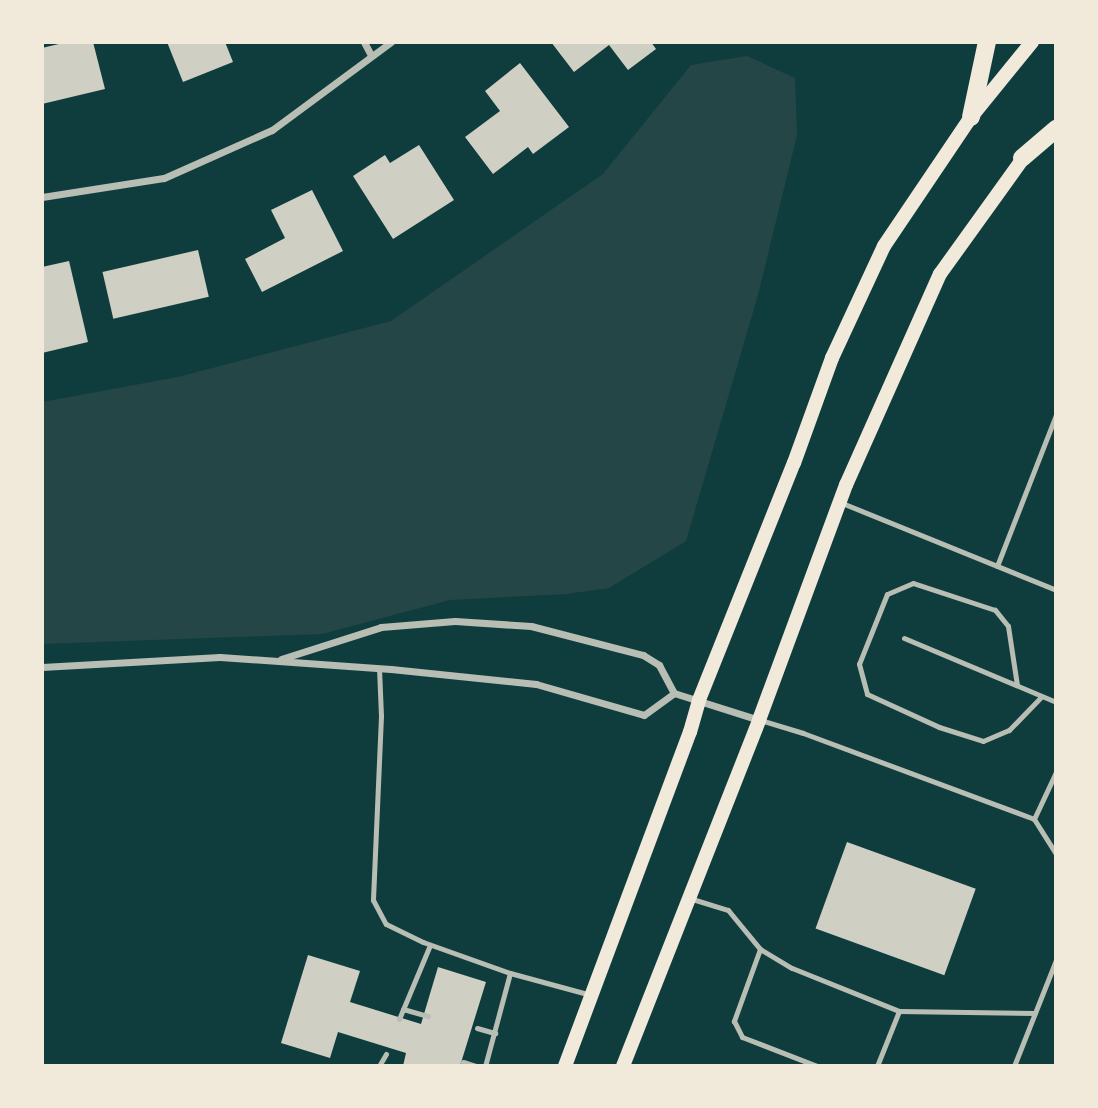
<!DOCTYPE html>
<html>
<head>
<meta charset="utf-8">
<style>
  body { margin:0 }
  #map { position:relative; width:1098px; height:1108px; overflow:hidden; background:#0f3d3e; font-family:"Varela Round",sans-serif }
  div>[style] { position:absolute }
  .green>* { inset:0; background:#244646 }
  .building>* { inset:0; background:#cfcfc3; transform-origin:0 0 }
  .service>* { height:5px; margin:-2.5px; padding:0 2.5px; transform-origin:2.5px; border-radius:2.5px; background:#b8beb3 }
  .minor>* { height:7px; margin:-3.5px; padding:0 3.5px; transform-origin:3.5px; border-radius:3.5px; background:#b8beb3 }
  .secondary>* { height:14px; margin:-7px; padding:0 7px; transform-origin:7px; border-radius:7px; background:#f1e9da }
  .primary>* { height:18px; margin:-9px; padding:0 9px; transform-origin:9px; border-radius:9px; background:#f1e9da }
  span { translate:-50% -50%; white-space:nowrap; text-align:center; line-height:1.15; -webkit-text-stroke:7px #f1e9da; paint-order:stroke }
  .frame { position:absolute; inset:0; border:44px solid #f1e9da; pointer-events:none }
</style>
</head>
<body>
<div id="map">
  <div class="green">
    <i style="clip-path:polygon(747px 56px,795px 78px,797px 135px,758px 295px,686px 541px,609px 588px,566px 594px,450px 600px,322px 634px,42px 644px,42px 402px,178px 377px,391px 321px,603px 174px,691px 65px)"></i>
  </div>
  <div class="building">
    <i style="clip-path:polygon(67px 42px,93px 42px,105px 89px,42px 104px,42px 48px)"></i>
    <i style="clip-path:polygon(167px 42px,225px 42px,233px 62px,183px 82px)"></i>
    <i style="clip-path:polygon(551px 42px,651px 42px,656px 49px,628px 70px,609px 45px,574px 72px)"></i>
    <i style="clip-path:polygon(520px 63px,569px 127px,533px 154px,528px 147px,493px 174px,465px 137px,500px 111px,485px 91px)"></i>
    <i style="clip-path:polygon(419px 145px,454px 200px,393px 239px,353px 176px,385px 155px,390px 163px)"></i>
    <i style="clip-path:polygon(312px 190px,343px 251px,262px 292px,245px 259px,285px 238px,271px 210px)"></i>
    <i style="left:198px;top:250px;width:48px;height:98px;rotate:77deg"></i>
    <i style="clip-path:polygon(69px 261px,88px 342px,42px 353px,42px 267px)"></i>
    <i style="left:847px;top:842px;width:137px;height:92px;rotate:20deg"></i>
    <i style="clip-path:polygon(308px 955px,360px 971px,350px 1002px,421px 1024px,438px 967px,486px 982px,460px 1066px,403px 1066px,406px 1053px,338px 1032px,330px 1058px,281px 1043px)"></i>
  </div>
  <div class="service">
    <i style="left:842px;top:503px;width:231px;rotate:22.1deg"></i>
    <i style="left:997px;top:566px;width:162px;rotate:-68.7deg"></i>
    <i style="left:904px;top:638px;width:165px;rotate:22.8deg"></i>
    <i style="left:379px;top:668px;width:48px;rotate:87.6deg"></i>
    <i style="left:381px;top:716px;width:184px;rotate:92.5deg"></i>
    <i style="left:373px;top:900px;width:27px;rotate:62deg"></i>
    <i style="left:386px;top:924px;width:41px;rotate:25.9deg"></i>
    <i style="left:423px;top:942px;width:92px;rotate:19.6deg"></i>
    <i style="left:510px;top:973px;width:96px;rotate:105deg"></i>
    <i style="left:1017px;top:685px;width:60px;rotate:-98.7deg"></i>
    <i style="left:1008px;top:626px;width:21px;rotate:-129deg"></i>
    <i style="left:995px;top:610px;width:86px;rotate:-161.8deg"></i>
    <i style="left:913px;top:583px;width:28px;rotate:157deg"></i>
    <i style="left:887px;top:594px;width:75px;rotate:111.8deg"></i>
    <i style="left:859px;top:664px;width:31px;rotate:75deg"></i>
    <i style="left:867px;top:694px;width:79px;rotate:24.6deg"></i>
    <i style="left:939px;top:727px;width:46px;rotate:17.7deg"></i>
    <i style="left:983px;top:741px;width:28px;rotate:-23deg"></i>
    <i style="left:1009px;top:730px;width:46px;rotate:-45.9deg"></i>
    <i style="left:760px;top:720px;width:45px;rotate:16.8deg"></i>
    <i style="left:803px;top:733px;width:246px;rotate:20.4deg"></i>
    <i style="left:1034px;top:819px;width:41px;rotate:57.8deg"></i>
    <i style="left:1034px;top:819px;width:52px;rotate:-64.9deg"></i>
    <i style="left:689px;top:898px;width:41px;rotate:17.1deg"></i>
    <i style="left:728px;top:910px;width:50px;rotate:50.6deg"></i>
    <i style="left:760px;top:949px;width:77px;rotate:109.9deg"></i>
    <i style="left:734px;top:1021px;width:18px;rotate:63deg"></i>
    <i style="left:742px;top:1037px;width:80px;rotate:21.1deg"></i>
    <i style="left:760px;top:949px;width:37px;rotate:31deg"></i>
    <i style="left:792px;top:968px;width:115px;rotate:21.9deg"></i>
    <i style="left:510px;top:973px;width:84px;rotate:15.2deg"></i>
    <i style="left:403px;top:1009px;width:26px;rotate:16deg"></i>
    <i style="left:399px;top:1019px;width:80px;rotate:-67.3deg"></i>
    <i style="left:477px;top:1028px;width:19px;rotate:16deg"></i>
    <i style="left:463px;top:1062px;width:14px;rotate:17deg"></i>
    <i style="left:379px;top:1066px;width:14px;rotate:-60deg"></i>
    <i style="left:877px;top:1066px;width:59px;rotate:-68.2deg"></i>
    <i style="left:899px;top:1011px;width:136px;rotate:0.8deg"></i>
    <i style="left:1014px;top:1066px;width:114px;rotate:-68.4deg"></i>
  </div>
  <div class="minor">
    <i style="left:364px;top:42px;width:15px;rotate:62deg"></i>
    <i style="left:42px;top:197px;width:123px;rotate:-8.9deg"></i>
    <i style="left:164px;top:178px;width:118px;rotate:-24deg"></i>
    <i style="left:272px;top:130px;width:148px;rotate:-36.5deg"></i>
    <i style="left:281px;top:659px;width:105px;rotate:-17.7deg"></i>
    <i style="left:381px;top:627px;width:74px;rotate:-4.6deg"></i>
    <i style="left:455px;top:621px;width:76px;rotate:3.8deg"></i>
    <i style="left:531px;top:626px;width:116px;rotate:14.5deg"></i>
    <i style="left:643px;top:655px;width:19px;rotate:32deg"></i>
    <i style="left:659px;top:665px;width:32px;rotate:62deg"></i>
    <i style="left:674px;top:693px;width:89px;rotate:17.6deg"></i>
    <i style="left:42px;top:667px;width:178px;rotate:-3.2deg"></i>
    <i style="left:220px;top:657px;width:171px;rotate:4deg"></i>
    <i style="left:391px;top:669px;width:146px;rotate:5.9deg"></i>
    <i style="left:536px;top:684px;width:112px;rotate:16deg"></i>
    <i style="left:644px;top:715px;width:37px;rotate:-36deg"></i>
  </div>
  <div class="secondary">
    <i style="left:565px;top:1066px;width:357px;rotate:-69.5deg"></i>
    <i style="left:690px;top:732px;width:33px;rotate:-74deg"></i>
    <i style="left:699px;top:700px;width:255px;rotate:-68.2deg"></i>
    <i style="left:794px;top:463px;width:112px;rotate:-70.1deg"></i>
    <i style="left:832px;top:358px;width:123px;rotate:-65.1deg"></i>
    <i style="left:884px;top:246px;width:156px;rotate:-56deg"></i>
    <i style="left:971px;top:117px;width:97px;rotate:-50.9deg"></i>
    <i style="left:623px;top:1066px;width:372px;rotate:-68.5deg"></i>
    <i style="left:759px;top:720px;width:251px;rotate:-69.7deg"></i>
    <i style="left:846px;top:485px;width:231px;rotate:-66deg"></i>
    <i style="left:940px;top:274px;width:153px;rotate:-54.3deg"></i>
  </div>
  <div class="primary">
    <i style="left:971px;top:117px;width:77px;rotate:-78deg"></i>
    <i style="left:1022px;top:158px;width:45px;rotate:-40.5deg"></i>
  </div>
  <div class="frame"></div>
</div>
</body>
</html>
